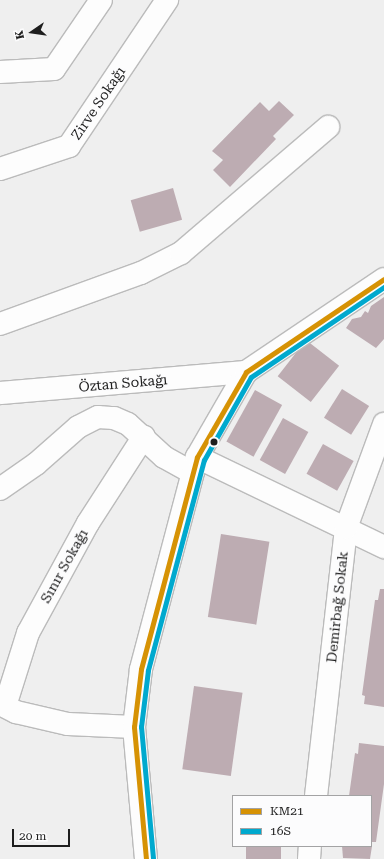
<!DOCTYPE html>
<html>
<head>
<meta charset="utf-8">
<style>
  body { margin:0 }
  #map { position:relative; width:384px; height:859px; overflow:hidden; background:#efefef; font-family:"Roboto Serif",serif }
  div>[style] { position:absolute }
  .building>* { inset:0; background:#bdacb2; transform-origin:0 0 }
  .roads { filter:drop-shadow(1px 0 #bbb) drop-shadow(-1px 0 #bbb) drop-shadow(0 1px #bbb) drop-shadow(0 -1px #bbb) }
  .minor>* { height:22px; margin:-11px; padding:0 11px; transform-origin:11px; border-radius:11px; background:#fdfdfd }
  .major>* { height:22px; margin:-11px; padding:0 11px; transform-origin:11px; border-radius:11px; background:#fdfdfd }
  .bus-1>* { height:5px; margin:-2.5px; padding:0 2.5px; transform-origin:2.5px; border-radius:2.5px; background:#d69204 }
  .bus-2>* { height:5px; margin:-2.5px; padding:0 2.5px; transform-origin:2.5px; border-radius:2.5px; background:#00a9ce }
  .dots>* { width:11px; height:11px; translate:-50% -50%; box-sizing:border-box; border:2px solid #fcfcfd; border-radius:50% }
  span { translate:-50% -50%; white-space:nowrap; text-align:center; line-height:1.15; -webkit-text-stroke:3.5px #fcfcfd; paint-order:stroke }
  .street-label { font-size:14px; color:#1e1e1e }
  .legend { position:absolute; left:232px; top:795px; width:140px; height:52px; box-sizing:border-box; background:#fcfcfd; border:1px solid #a3a3a4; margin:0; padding:5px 7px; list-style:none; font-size:12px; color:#1e1e1e }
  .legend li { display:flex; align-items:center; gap:8px; height:20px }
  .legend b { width:20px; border:1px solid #a3a3a4 }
  .north { position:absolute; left:12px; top:12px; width:40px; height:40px; -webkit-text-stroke:3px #fcfcfd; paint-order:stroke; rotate:257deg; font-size:11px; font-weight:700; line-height:16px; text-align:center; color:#1e1e1e }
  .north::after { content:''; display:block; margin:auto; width:14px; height:18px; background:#1e1e1e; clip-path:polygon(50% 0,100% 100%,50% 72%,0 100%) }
  .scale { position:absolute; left:12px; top:829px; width:58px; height:18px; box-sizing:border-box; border:2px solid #1e1e1e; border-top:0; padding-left:5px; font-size:12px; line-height:14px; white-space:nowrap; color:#1e1e1e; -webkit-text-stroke:3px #fcfcfd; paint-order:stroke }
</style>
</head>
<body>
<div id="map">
  <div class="building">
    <i style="clip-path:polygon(279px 101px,294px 115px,273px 136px,276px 139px,230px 187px,213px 170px,223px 160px,212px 151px,260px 102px,269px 111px)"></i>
    <i style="left:173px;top:188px;width:33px;height:44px;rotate:74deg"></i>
    <i style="clip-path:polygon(384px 297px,384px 339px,376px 348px,346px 328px,352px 319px,361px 317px,365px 311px,368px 313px,371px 306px)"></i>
    <i style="left:306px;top:340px;width:42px;height:46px;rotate:38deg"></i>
    <i style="left:342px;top:389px;width:32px;height:34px;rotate:32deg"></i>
    <i style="left:255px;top:390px;width:31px;height:59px;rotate:29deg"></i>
    <i style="left:283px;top:418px;width:29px;height:48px;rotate:29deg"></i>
    <i style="left:323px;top:444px;width:35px;height:34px;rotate:29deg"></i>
    <i style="left:221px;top:534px;width:49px;height:84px;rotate:9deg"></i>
    <i style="clip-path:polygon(380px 589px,384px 589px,384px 707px,364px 704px,365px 696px,362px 695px,375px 600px,378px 600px)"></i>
    <i style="left:194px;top:686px;width:49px;height:84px;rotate:8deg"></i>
    <i style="clip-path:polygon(359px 743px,384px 746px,384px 784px,376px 842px,372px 842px,372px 844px,371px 796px,349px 796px,355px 753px,358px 754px)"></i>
    <i style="left:246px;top:846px;width:35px;height:13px"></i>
    <i style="clip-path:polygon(342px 846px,372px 846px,370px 859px,343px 858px)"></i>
  </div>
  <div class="roads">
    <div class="minor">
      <i style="left:0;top:72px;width:54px;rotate:-3.2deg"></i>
      <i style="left:54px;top:69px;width:83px;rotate:-55.7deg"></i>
      <i style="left:0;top:169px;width:73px;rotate:-18.4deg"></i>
      <i style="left:69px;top:146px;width:176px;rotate:-56.1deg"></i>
      <i style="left:0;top:324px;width:150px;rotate:-19.9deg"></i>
      <i style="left:141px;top:273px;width:45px;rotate:-26.6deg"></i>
      <i style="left:181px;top:253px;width:194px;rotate:-40.6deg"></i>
      <i style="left:0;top:393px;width:247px;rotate:-4.9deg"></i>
      <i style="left:197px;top:457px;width:208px;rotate:25.7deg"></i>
      <i style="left:0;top:489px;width:44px;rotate:-34.8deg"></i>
      <i style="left:36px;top:464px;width:56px;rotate:-41.4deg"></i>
      <i style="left:78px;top:427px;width:22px;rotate:-27deg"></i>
      <i style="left:98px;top:417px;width:16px;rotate:4deg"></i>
      <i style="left:114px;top:418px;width:15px;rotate:23deg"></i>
      <i style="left:128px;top:424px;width:49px;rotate:42.5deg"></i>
      <i style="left:164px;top:457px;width:33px;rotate:29deg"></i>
      <i style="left:0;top:704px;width:18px;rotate:27deg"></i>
      <i style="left:16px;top:712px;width:53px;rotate:13deg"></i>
      <i style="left:68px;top:724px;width:66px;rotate:2.6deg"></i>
      <i style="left:5px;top:706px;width:77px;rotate:-72.5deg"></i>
      <i style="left:28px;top:633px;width:125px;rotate:-61.4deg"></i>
      <i style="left:88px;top:523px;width:103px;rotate:-57.2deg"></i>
      <i style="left:316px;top:796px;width:270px;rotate:-83.6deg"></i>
      <i style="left:346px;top:528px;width:111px;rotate:-69.9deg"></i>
      <i style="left:309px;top:859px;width:13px;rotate:-86deg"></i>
    </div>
    <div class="major">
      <i style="left:146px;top:859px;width:133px;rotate:-95.2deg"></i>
      <i style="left:134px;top:727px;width:58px;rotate:-83.1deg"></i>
      <i style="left:141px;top:669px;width:219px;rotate:-75.2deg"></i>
      <i style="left:197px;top:457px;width:98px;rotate:-60deg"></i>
      <i style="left:246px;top:372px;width:166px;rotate:-34deg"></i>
    </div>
  </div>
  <div class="bus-1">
    <i style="left:146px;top:859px;width:133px;rotate:-95.2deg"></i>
    <i style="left:134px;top:727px;width:58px;rotate:-83.1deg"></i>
    <i style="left:141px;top:669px;width:219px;rotate:-75.2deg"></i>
    <i style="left:197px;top:457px;width:98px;rotate:-60deg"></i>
    <i style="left:246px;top:372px;width:166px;rotate:-34deg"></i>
  </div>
  <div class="bus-2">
    <i style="left:153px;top:858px;width:132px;rotate:-95.2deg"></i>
    <i style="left:141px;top:727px;width:57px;rotate:-83deg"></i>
    <i style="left:148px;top:670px;width:217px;rotate:-75.1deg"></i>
    <i style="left:204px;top:460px;width:95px;rotate:-60.5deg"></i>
    <i style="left:251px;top:377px;width:161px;rotate:-34.1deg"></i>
  </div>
  <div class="dots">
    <i style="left:214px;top:442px;background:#1e1e1e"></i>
  </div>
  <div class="street-label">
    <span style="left:98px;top:103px;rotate:-56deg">Zirve Sokağı</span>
    <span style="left:123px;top:383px;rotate:-5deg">Öztan Sokağı</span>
    <span style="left:64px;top:566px;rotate:-61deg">Sınır Sokağı</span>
    <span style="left:337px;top:607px;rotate:-84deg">Demirbağ Sokak</span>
  </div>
  <ul class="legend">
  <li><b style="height:5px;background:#d69204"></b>KM21</li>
  <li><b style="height:5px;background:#00a9ce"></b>16S</li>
  </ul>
  <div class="north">K</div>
  <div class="scale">20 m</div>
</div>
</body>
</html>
